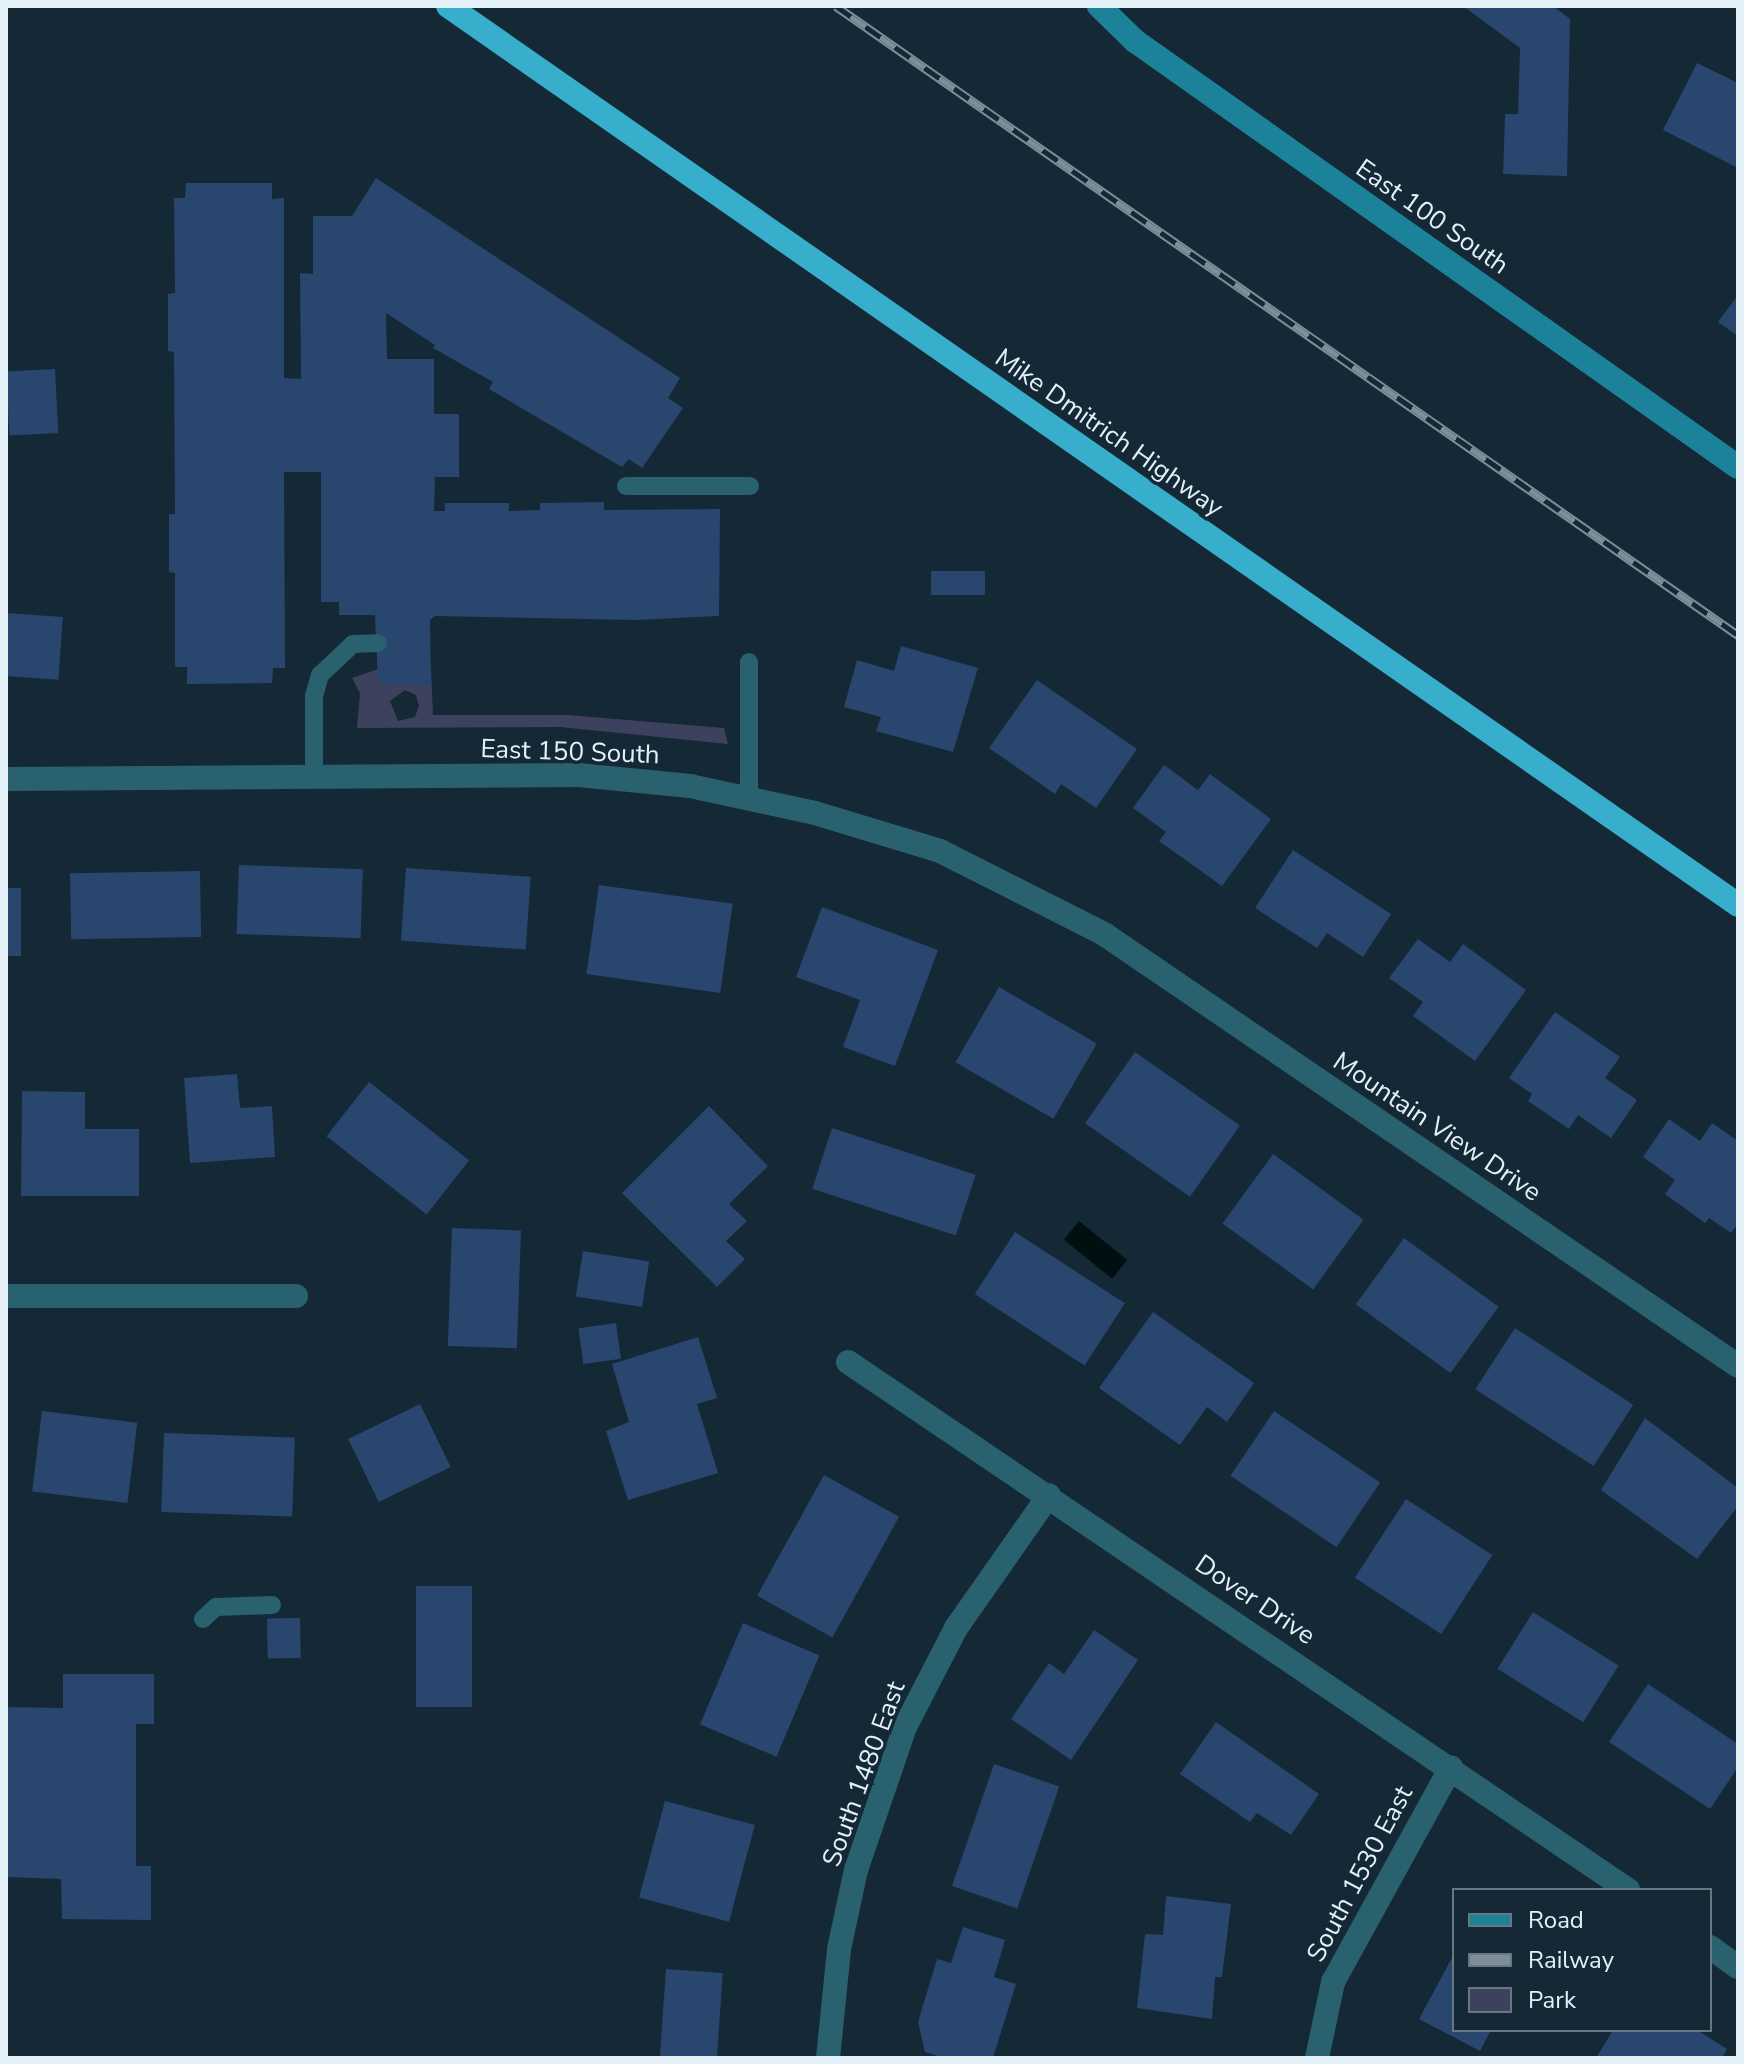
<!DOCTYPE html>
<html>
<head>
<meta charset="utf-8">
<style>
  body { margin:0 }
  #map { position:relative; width:1744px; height:2064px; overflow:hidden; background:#142835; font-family:"Nunito Sans",sans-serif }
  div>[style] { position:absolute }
  .green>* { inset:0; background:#3d415e }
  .water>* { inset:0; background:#000f10; transform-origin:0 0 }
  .building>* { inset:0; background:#29466e; transform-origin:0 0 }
  .lane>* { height:18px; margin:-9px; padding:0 9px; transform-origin:9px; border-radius:9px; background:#2a616f }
  .street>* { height:24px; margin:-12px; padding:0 12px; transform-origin:12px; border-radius:12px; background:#2a616f }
  .secondary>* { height:24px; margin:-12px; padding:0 12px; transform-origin:12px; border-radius:12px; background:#1c8299 }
  .highway>* { height:24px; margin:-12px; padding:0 12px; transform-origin:12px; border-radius:12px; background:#37aecb }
  .rail>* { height:9px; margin-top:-4.5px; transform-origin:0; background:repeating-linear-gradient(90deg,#142835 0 18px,#7d8e98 0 36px); box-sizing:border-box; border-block:2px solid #7d8e98 }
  span { translate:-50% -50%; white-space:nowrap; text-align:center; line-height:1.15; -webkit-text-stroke:7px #142835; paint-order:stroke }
  .street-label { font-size:26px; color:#e3f0f8 }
  .frame { position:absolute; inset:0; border:8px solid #e3f0f8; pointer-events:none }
  .legend { position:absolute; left:1452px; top:1888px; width:260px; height:144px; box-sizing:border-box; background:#142835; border:2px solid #677883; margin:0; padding:10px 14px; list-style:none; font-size:24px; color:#e3f0f8 }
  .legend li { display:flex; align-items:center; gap:16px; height:40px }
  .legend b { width:40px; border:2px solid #677883 }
</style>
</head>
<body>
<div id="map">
  <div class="green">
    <i style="clip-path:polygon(evenodd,378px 669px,431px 669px,433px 715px,567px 715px,724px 728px,728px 744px,560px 727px,357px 728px,360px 693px,352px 678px,378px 669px,405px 690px,416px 695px,419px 706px,415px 717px,398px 721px,390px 701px,405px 690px)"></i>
  </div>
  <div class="water">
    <i style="left:1079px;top:1221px;width:62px;height:24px;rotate:39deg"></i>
  </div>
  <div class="building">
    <i style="clip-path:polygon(1463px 6px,1553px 6px,1570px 19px,1567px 176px,1503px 174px,1505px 114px,1518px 114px,1520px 48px)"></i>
    <i style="clip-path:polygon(1697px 63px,1738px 83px,1738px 168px,1663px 130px)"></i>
    <i style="clip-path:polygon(376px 178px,680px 378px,668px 398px,683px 408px,642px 468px,629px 459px,622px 467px,489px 389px,493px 382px,433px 348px,435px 345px,386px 313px,387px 359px,434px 359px,434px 414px,459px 414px,459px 477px,435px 477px,434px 511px,445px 511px,445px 503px,509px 503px,509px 511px,540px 510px,540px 503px,604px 502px,604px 510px,720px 509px,719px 616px,636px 620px,435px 616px,430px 620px,431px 685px,378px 684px,375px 615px,339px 615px,339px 602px,321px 602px,321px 472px,284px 472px,285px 668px,273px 668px,272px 683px,187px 684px,187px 667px,175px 667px,175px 573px,169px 572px,169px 514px,175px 514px,174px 352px,168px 351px,168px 294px,175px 293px,174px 198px,185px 198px,186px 183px,272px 183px,272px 199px,284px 198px,284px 378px,301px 379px,300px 273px,313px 274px,313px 216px,352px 216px)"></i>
    <i style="clip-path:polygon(1738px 295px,1738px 336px,1718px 322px)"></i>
    <i style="left:55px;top:369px;width:64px;height:49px;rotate:87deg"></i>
    <i style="left:931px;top:571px;width:54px;height:24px"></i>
    <i style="left:6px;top:613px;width:57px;height:63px;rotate:4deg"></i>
    <i style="clip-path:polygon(901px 646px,978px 668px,953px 752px,876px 731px,881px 717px,844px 707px,857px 660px,894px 671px)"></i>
    <i style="clip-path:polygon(1037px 680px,1137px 749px,1096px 808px,1061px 784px,1055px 794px,989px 748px)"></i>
    <i style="clip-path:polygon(1164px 765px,1198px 790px,1210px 774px,1271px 819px,1222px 886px,1159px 841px,1166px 832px,1133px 808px)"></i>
    <i style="clip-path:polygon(1293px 850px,1391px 914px,1363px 957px,1327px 933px,1317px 948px,1255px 908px)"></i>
    <i style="left:239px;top:865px;width:124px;height:69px;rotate:2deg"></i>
    <i style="left:406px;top:868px;width:125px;height:73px;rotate:4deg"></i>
    <i style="left:200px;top:871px;width:66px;height:130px;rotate:89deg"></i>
    <i style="left:599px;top:885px;width:135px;height:90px;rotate:8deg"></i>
    <i style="left:6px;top:888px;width:15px;height:68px"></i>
    <i style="clip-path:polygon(822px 907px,938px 950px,895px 1066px,843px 1047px,860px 1000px,796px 977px)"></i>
    <i style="clip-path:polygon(1418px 939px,1450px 962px,1463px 944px,1526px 990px,1475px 1061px,1413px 1016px,1423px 1002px,1389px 978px)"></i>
    <i style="left:999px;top:987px;width:113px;height:87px;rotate:30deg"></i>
    <i style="clip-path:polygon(1555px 1012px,1620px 1057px,1605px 1078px,1637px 1100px,1611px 1138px,1578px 1115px,1569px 1129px,1528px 1101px,1532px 1094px,1509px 1078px)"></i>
    <i style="left:1135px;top:1052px;width:128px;height:87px;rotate:35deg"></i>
    <i style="clip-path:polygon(237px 1074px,240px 1108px,272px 1106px,275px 1157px,190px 1163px,184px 1078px)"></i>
    <i style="left:369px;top:1082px;width:127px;height:69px;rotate:38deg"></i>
    <i style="clip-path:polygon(22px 1091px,85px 1092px,85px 1129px,139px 1129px,139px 1196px,21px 1196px)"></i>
    <i style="clip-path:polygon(709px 1106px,768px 1166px,729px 1204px,747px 1221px,726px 1241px,745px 1259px,717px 1287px,622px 1193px)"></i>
    <i style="clip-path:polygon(1669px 1119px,1700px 1141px,1712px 1123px,1738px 1141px,1738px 1224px,1731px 1233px,1709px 1218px,1705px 1223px,1665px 1194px,1675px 1180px,1643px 1157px)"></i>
    <i style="left:832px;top:1128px;width:151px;height:64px;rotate:18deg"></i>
    <i style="left:1273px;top:1154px;width:112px;height:86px;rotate:36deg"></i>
    <i style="left:452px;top:1228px;width:69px;height:118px;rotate:2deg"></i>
    <i style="left:1015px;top:1232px;width:131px;height:74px;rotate:33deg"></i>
    <i style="left:1404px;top:1238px;width:117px;height:82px;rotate:36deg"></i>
    <i style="left:583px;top:1251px;width:67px;height:46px;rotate:9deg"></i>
    <i style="clip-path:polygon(1153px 1312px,1254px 1383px,1227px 1422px,1207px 1407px,1180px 1445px,1099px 1388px)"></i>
    <i style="left:616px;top:1323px;width:36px;height:38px;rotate:82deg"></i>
    <i style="left:1515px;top:1328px;width:141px;height:73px;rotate:33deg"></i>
    <i style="clip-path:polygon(698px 1337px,717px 1398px,697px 1404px,718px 1473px,628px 1500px,606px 1431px,629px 1422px,612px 1364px)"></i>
    <i style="left:420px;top:1404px;width:70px;height:80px;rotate:64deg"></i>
    <i style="left:42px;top:1411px;width:96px;height:81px;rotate:7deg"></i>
    <i style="left:1274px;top:1411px;width:128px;height:78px;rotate:34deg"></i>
    <i style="clip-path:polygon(1645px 1418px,1738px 1488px,1738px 1506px,1697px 1559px,1601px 1490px)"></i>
    <i style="left:164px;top:1433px;width:131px;height:79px;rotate:2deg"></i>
    <i style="left:824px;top:1475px;width:86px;height:138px;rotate:29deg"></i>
    <i style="left:1406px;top:1499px;width:103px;height:94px;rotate:33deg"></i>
    <i style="left:416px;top:1586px;width:56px;height:121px"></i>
    <i style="left:1533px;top:1612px;width:101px;height:67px;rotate:32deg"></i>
    <i style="left:300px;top:1618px;width:40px;height:33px;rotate:89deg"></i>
    <i style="left:743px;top:1623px;width:83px;height:110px;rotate:23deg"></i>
    <i style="clip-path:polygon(1094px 1630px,1138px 1660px,1071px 1760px,1011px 1719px,1049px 1663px,1064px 1674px)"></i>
    <i style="clip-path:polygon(63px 1674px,154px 1674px,154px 1724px,136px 1724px,136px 1866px,151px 1866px,151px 1920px,62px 1919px,61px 1879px,6px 1877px,6px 1707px,63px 1708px)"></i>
    <i style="clip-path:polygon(1648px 1684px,1738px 1744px,1738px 1767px,1710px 1809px,1609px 1742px)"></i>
    <i style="clip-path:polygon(1216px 1722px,1319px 1794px,1291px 1835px,1257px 1813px,1250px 1822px,1180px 1774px)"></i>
    <i style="left:994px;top:1764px;width:69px;height:129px;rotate:19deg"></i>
    <i style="left:665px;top:1801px;width:93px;height:100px;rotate:15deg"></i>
    <i style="clip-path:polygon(1166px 1896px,1231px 1904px,1222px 1977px,1215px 1977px,1212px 2019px,1137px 2008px,1145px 1934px,1163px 1935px)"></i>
    <i style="clip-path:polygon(963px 1927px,1005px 1940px,994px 1977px,1016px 1984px,993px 2058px,944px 2058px,925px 2052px,918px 2022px,937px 1959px,951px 1963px)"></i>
    <i style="clip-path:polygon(1454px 1954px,1454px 2030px,1491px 2030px,1480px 2051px,1419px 2019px)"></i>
    <i style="left:666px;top:1969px;width:57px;height:89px;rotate:4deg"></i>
    <i style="clip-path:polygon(1613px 2030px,1697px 2030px,1727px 2049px,1722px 2058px,1596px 2058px)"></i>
  </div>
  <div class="lane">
    <i style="left:626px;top:486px;width:124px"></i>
    <i style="left:314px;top:777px;width:81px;rotate:-90deg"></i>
    <i style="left:314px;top:696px;width:22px;rotate:-74deg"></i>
    <i style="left:320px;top:675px;width:45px;rotate:-43.2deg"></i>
    <i style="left:353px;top:644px;width:25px;rotate:-2deg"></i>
    <i style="left:749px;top:799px;width:137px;rotate:-90deg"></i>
    <i style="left:203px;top:1619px;width:18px;rotate:-43deg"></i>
    <i style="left:216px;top:1607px;width:56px;rotate:-2deg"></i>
  </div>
  <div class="street">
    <i style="left:6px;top:779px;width:572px;rotate:-0.4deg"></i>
    <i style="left:578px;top:775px;width:113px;rotate:5.6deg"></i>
    <i style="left:690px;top:786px;width:128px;rotate:12.2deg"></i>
    <i style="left:815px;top:813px;width:131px;rotate:16.9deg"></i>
    <i style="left:940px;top:851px;width:184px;rotate:26.8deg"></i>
    <i style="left:1104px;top:934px;width:767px;rotate:34.27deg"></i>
    <i style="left:6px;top:1296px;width:290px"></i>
    <i style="left:848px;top:1362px;width:942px;rotate:34.09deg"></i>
    <i style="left:1710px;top:1947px;width:34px;rotate:36deg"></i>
    <i style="left:828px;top:2058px;width:110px;rotate:-84.2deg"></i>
    <i style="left:839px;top:1949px;width:81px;rotate:-77.9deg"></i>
    <i style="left:856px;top:1870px;width:151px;rotate:-71.1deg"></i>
    <i style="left:905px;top:1727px;width:111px;rotate:-62.7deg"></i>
    <i style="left:956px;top:1628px;width:162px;rotate:-55deg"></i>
    <i style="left:1317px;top:2058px;width:78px;rotate:-78.1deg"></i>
    <i style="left:1333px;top:1982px;width:245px;rotate:-61.2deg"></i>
  </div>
  <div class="secondary">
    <i style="left:1099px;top:6px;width:50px;rotate:44.2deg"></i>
    <i style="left:1135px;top:41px;width:738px;rotate:35.24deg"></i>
  </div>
  <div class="highway">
    <i style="left:448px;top:6px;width:1572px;rotate:34.87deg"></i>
  </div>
  <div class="rail">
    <i style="left:836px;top:6px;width:1100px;rotate:34.89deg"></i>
  </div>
  <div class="street-label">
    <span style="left:1432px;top:217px;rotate:35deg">East 100 South</span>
    <span style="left:1109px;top:433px;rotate:35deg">Mike Dmitrich Highway</span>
    <span style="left:570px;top:752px;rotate:2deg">East 150 South</span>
    <span style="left:1437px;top:1127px;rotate:34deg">Mountain View Drive</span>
    <span style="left:1255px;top:1600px;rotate:34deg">Dover Drive</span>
    <span style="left:864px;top:1774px;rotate:-70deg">South 1480 East</span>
    <span style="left:1360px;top:1874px;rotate:-62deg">South 1530 East</span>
  </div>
  <div class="frame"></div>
  <ul class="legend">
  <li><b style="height:10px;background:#1c8299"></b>Road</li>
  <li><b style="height:10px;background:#7d8e98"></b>Railway</li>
  <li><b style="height:22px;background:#3d415e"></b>Park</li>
  </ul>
</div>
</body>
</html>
